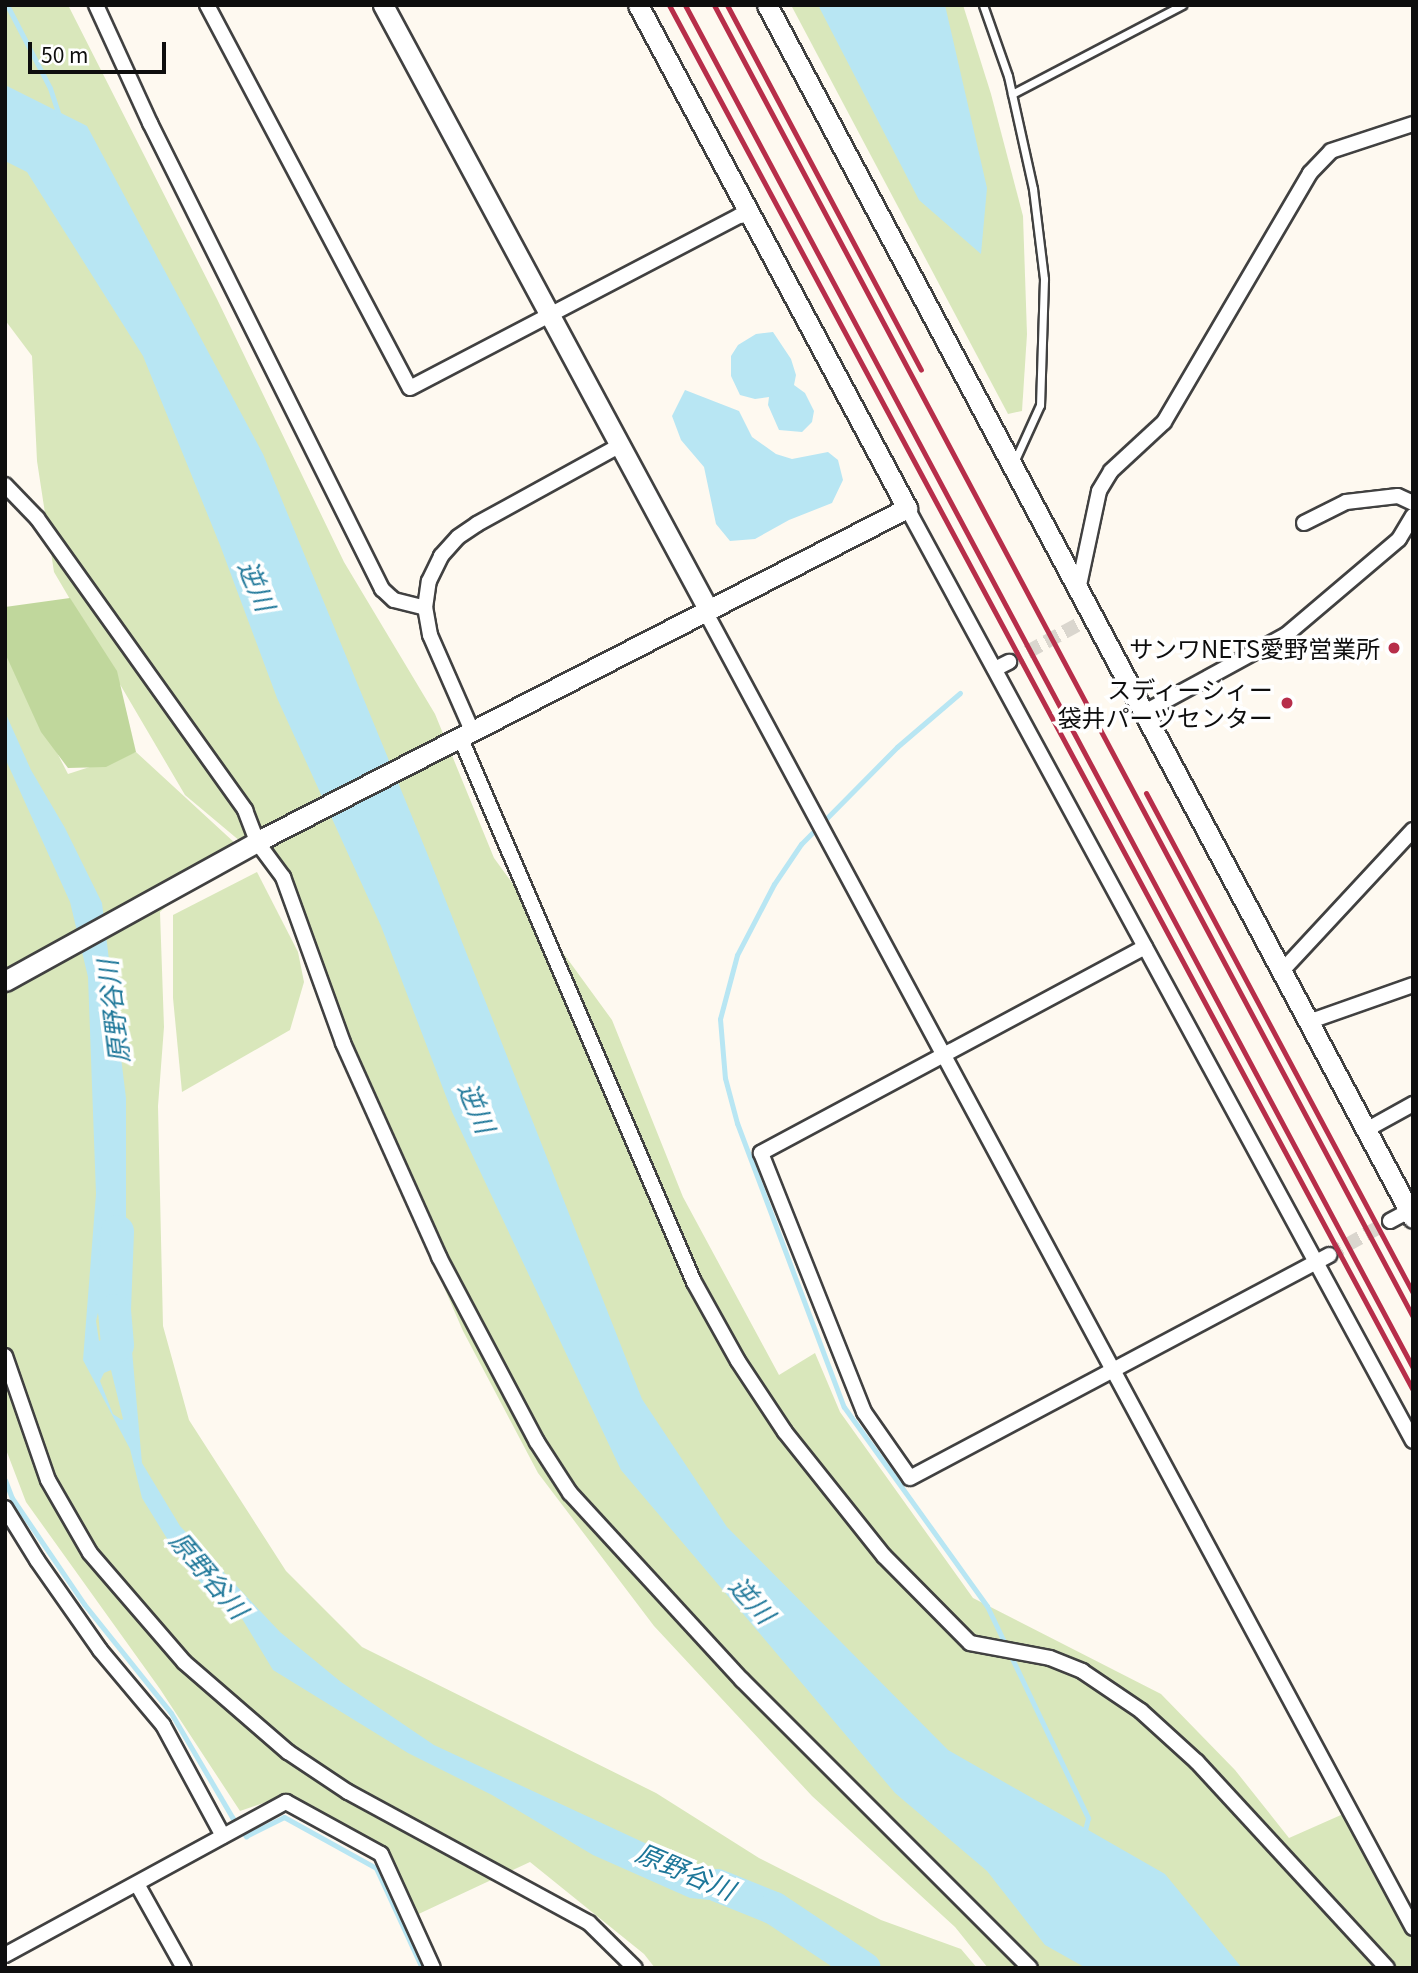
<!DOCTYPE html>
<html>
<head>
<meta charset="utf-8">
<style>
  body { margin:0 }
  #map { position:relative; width:1418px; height:1973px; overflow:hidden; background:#fef9f0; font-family:Georgia,"Noto Sans JP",serif }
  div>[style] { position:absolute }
  .green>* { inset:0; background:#d9e7bb }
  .forest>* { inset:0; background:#c0d79c }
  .water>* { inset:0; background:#b8e6f3 }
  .stream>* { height:5px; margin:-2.5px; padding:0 2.5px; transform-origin:2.5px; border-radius:2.5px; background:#b8e6f3 }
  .river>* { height:33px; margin:-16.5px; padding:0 16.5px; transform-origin:16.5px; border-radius:16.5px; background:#b8e6f3 }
  .minor-tunnel>* { height:14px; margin-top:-7px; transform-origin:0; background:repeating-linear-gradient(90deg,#dad6ce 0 14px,transparent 0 21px) }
  .roads { filter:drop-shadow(2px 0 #414141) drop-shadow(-2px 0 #414141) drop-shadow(0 2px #414141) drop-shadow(0 -2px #414141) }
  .service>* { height:7px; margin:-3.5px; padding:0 3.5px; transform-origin:3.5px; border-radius:3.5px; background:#fff }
  .minor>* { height:14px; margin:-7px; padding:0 7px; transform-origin:7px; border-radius:7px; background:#fff }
  .tertiary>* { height:19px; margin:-9.5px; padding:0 9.5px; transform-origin:9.5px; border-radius:9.5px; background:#fff }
  .rail>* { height:5px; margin:-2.5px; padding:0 2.5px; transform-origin:2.5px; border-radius:2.5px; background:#b72e4a }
  .dots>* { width:19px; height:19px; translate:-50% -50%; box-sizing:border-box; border:4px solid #fff; border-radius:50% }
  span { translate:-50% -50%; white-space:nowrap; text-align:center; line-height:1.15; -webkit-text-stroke:7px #fff; paint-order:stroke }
  .poi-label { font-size:24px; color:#0e0e0e }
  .right { translate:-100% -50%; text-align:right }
  .water-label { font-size:26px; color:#1e7799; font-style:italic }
  .frame { position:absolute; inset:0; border:7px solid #0e0e0e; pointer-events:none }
  .scale { position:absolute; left:28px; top:42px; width:138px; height:32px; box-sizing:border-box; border:4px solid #0e0e0e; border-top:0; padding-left:9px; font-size:21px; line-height:24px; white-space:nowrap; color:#0e0e0e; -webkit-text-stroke:5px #fff; paint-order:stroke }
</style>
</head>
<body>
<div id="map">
  <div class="green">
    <i style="clip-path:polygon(5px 5px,68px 5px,217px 299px,344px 562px,435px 714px,494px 858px,612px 1020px,683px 1197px,779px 1375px,815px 1353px,840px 1412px,973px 1598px,1161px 1694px,1235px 1770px,1289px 1838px,1350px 1811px,1413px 1928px,1413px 1968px,988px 1968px,955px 1927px,812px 1796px,654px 1626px,538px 1473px,463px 1331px,370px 1117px,283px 877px,185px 795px,54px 572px,37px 461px,32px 356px,5px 320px)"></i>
    <i style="clip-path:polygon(791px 5px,963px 5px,991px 94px,1023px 216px,1027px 334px,1022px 411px,1008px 414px)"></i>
    <i style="clip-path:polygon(5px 652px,68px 774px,136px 752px,236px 844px,160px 912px,164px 1027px,158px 1106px,163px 1326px,189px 1420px,286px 1571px,362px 1647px,656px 1793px,759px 1858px,881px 1920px,961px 1949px,977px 1968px,655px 1968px,644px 1954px,530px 1862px,410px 1918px,377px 1852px,284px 1796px,240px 1811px,160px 1689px,26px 1502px,5px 1447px)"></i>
    <i style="clip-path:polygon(257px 872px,298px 952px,304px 982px,290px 1030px,182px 1092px,173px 998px,173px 915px)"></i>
  </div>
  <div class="forest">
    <i style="clip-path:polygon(70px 598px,117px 671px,136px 752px,106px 767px,68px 768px,41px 732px,5px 653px,5px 607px)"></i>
  </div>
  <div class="water">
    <i style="clip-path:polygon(818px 5px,945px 5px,987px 188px,981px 254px,919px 200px)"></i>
    <i style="clip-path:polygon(5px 85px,87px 126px,263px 454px,427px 853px,642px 1399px,727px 1527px,948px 1750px,1165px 1874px,1242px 1968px,1086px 1968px,1045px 1945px,987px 1871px,895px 1793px,621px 1470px,452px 1112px,381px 926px,277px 698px,220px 545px,143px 356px,27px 172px,5px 161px)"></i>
    <i style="clip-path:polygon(773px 332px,791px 359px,796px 375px,794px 385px,805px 393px,814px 411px,812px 422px,802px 432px,779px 430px,768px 405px,769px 397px,755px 399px,740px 395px,731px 376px,731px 356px,738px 345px,756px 334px)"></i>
    <i style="clip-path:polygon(685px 390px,739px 411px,752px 437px,776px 454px,792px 459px,828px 452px,838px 460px,843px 480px,832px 503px,789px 520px,755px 539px,730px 541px,716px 524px,704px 467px,681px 440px,672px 416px)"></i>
    <i style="clip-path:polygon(evenodd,5px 712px,31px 770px,65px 828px,102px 903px,126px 1098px,126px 1283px,142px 1463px,180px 1526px,280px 1632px,341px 1682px,434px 1745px,662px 1851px,792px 1920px,740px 1903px,690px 1898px,593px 1855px,492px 1795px,408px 1753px,273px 1670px,229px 1597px,208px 1591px,179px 1558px,142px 1498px,130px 1449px,83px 1360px,96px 1194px,88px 977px,70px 902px,5px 758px,5px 712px,119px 1275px,108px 1336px,99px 1341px,96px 1321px,106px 1280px,119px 1275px,5px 712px,111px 1370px,123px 1419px,122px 1420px,113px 1414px,100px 1381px,104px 1373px,111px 1370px)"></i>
    <i style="clip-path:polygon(805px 1928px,844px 1950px,870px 1968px,847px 1968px)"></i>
  </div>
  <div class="stream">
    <i style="left:7px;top:5px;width:93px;rotate:62.6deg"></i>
    <i style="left:50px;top:88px;width:29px;rotate:72deg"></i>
    <i style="left:960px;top:693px;width:83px;rotate:139.4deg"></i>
    <i style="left:897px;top:747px;width:136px;rotate:134.7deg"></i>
    <i style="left:801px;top:844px;width:48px;rotate:124deg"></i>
    <i style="left:774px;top:884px;width:80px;rotate:117.5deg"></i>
    <i style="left:737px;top:955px;width:66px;rotate:104.9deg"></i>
    <i style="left:720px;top:1019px;width:59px;rotate:85.2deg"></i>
    <i style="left:725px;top:1078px;width:47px;rotate:75.1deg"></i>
    <i style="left:737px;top:1123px;width:303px;rotate:69.4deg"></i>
    <i style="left:844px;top:1407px;width:245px;rotate:54.3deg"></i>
    <i style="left:987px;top:1606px;width:235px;rotate:64.5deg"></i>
    <i style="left:1088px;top:1818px;width:16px;rotate:104deg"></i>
    <i style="left:5px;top:1480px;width:19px;rotate:69deg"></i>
    <i style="left:12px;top:1498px;width:128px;rotate:55.8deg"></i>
    <i style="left:84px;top:1604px;width:139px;rotate:51.4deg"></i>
    <i style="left:171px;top:1713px;width:121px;rotate:59.6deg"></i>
    <i style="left:232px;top:1817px;width:24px;rotate:54deg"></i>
    <i style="left:246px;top:1836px;width:42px;rotate:-26.6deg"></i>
    <i style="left:284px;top:1817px;width:105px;rotate:29deg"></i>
    <i style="left:376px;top:1868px;width:110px;rotate:65.3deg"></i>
  </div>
  <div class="river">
    <i style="left:117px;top:1231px;width:79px;rotate:92.2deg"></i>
    <i style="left:114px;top:1310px;width:35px;rotate:85deg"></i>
    <i style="left:717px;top:1885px;width:61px;rotate:22deg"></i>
    <i style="left:774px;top:1908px;width:108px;rotate:33.7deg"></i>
  </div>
  <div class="minor-tunnel">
    <i style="left:1009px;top:662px;width:80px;rotate:-28.5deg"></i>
    <i style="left:1329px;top:1255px;width:70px;rotate:-29.1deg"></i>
  </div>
  <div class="roads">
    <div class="service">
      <i style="left:983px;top:5px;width:75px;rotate:70.6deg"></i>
      <i style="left:1008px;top:76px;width:116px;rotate:77.5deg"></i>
      <i style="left:1033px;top:189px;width:91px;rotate:83deg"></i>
      <i style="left:1044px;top:279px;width:126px;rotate:91.8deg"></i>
      <i style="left:1040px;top:405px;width:60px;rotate:114.4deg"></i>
      <i style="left:1012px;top:94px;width:192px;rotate:-27.6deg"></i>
    </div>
    <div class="minor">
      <i style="left:96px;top:5px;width:130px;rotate:65.4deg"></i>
      <i style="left:150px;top:123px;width:521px;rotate:63.53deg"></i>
      <i style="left:382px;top:589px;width:16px;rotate:43deg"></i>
      <i style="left:394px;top:600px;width:32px;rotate:14deg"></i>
      <i style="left:207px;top:5px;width:433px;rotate:62.1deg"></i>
      <i style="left:410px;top:388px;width:371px;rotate:-27.6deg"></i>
      <i style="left:739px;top:216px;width:11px;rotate:-5deg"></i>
      <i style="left:5px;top:485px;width:46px;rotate:45.9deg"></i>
      <i style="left:37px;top:518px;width:359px;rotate:54.5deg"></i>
      <i style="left:245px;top:810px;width:34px;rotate:69deg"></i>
      <i style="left:257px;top:842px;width:44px;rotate:53.4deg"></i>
      <i style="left:283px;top:877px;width:177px;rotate:70.1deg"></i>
      <i style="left:343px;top:1043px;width:235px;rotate:65.8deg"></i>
      <i style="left:439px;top:1257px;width:209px;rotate:62.1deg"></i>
      <i style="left:537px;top:1442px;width:61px;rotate:57.1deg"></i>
      <i style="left:570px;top:1493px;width:254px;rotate:47.4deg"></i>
      <i style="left:742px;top:1680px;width:407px;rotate:45deg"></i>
      <i style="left:907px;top:508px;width:1061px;rotate:61.53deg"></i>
      <i style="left:1304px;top:523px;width:47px;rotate:-26.6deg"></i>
      <i style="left:1346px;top:502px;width:52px;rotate:-6.6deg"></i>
      <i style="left:1398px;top:496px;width:17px;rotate:25deg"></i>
      <i style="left:1078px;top:590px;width:101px;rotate:-78deg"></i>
      <i style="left:1099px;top:491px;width:23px;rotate:-59deg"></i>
      <i style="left:1111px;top:471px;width:72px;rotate:-42.8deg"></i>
      <i style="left:1164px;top:422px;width:289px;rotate:-59.6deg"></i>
      <i style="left:1310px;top:173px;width:30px;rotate:-46deg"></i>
      <i style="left:1331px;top:151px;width:86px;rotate:-18.2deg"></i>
      <i style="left:705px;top:611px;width:1495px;rotate:61.74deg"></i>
      <i style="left:995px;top:669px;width:16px;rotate:-27deg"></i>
      <i style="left:1143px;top:713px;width:163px;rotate:-28.6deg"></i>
      <i style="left:1286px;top:635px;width:148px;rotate:-40.3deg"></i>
      <i style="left:1399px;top:539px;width:27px;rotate:-59deg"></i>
      <i style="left:473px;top:733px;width:107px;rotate:-113.7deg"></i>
      <i style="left:430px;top:635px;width:27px;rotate:-100deg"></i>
      <i style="left:425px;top:608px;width:27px;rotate:-82deg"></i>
      <i style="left:429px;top:581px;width:28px;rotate:-64deg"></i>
      <i style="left:441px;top:556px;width:25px;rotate:-48deg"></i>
      <i style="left:458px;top:537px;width:23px;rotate:-34deg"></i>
      <i style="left:477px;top:524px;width:162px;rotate:-28.8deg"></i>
      <i style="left:461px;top:739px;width:591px;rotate:66.78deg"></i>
      <i style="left:694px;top:1282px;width:90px;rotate:60.9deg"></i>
      <i style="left:738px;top:1361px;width:85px;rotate:56.5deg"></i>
      <i style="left:785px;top:1432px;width:159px;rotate:51.4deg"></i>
      <i style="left:884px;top:1556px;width:122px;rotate:45.3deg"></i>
      <i style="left:970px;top:1643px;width:81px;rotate:10.6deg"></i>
      <i style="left:1050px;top:1658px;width:35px;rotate:22deg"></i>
      <i style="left:1082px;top:1671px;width:71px;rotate:34.1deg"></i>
      <i style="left:1141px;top:1711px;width:76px;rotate:42.3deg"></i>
      <i style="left:1197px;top:1762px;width:280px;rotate:47.3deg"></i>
      <i style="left:1145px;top:947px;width:436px;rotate:151.8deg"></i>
      <i style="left:761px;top:1153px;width:279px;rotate:68.3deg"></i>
      <i style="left:864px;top:1412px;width:80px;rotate:55.1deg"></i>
      <i style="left:910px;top:1478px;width:475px;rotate:-28deg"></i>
      <i style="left:1281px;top:972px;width:194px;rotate:-47.1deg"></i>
      <i style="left:1308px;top:1022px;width:111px;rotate:-19.4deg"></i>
      <i style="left:1366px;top:1130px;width:54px;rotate:-29deg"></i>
      <i style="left:1390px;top:1221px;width:26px;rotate:-28deg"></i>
      <i style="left:5px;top:1356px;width:131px;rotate:70.9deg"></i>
      <i style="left:48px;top:1480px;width:84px;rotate:60.1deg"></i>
      <i style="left:90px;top:1553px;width:144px;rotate:49.2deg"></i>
      <i style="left:184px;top:1662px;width:138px;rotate:40.9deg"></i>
      <i style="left:288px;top:1752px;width:72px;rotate:33.7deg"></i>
      <i style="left:348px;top:1792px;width:274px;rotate:28.5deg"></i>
      <i style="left:589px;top:1923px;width:64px;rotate:44.4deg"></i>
      <i style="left:5px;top:1508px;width:61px;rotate:58.4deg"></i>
      <i style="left:37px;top:1560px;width:110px;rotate:55deg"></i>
      <i style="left:100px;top:1650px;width:98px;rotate:50deg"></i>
      <i style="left:163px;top:1725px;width:126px;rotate:61.6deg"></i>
      <i style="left:137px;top:1884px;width:96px;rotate:60.8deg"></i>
      <i style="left:5px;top:1955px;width:320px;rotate:-28.6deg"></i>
      <i style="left:286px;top:1802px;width:108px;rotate:28.7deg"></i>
      <i style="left:381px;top:1854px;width:125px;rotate:65.5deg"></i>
    </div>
    <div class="tertiary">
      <i style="left:383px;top:5px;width:686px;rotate:61.72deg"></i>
      <i style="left:767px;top:5px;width:1374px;rotate:61.96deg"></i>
      <i style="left:5px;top:981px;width:296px;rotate:-28.9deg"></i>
      <i style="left:264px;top:838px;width:723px;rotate:-27.17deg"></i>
      <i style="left:907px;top:508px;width:570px;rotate:-118.14deg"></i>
    </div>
  </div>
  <div class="rail">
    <i style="left:669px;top:5px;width:1572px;rotate:61.76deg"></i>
    <i style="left:685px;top:5px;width:1545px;rotate:61.89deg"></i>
    <i style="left:714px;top:5px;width:1487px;rotate:61.95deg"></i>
    <i style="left:727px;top:5px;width:413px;rotate:62deg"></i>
    <i style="left:1146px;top:793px;width:567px;rotate:61.9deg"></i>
  </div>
  <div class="dots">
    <i style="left:1394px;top:648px;background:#b72e4a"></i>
    <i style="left:1287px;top:703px;background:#b72e4a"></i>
  </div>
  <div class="poi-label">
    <span class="right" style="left:1380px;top:648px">サンワNETS愛野営業所</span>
    <span class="right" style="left:1273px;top:703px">スディーシィー<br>袋井パーツセンター</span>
  </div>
  <div class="water-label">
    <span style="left:258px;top:585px;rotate:67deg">逆川</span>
    <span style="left:112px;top:1012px;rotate:-97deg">原野谷川</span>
    <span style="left:478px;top:1107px;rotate:67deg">逆川</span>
    <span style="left:210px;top:1574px;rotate:50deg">原野谷川</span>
    <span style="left:753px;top:1599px;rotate:48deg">逆川</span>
    <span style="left:686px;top:1870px;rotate:23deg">原野谷川</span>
  </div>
  <div class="frame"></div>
  <div class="scale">50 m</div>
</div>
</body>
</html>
